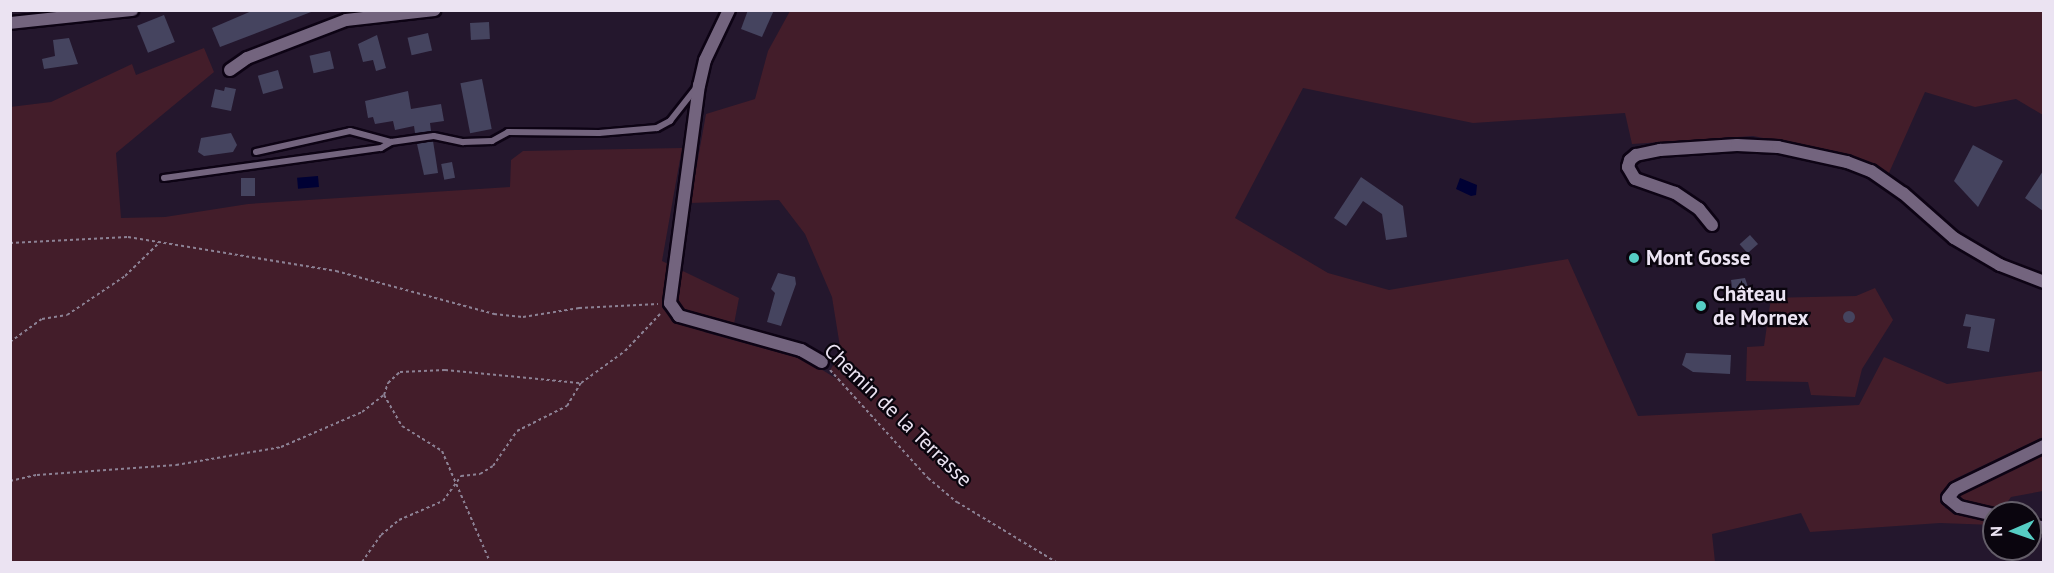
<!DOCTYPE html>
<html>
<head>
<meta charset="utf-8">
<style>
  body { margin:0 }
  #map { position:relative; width:2054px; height:573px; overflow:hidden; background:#24172d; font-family:"PT Sans",sans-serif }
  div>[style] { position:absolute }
  .green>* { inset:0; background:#431d2a }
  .water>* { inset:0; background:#000134; transform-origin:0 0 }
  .building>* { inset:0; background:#45445f; transform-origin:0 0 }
  .round { border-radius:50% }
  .path>* { height:2px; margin-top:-1px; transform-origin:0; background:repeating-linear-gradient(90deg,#8c8194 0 3px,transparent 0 6px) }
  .roads { filter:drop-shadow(2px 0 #0d0314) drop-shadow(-2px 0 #0d0314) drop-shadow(0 2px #0d0314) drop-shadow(0 -2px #0d0314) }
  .service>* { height:6px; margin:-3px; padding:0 3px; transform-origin:3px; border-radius:3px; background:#73647e }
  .minor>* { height:12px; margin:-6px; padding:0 6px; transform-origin:6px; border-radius:6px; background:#73647e }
  .dots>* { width:16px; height:16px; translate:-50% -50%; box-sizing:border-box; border:3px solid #0a050e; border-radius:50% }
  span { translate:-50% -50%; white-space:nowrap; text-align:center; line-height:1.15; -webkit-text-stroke:4.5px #0a050e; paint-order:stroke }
  .poi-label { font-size:21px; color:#ebe3f2; font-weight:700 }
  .left { translate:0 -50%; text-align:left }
  .street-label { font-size:21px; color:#ebe3f2 }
  .frame { position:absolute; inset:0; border:12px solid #ebe3f2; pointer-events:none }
  .north { position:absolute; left:1982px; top:501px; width:60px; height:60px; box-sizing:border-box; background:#0a050e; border:2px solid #645e69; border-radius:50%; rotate:268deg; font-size:16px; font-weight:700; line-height:24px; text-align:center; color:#ebe3f2 }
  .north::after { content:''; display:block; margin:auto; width:21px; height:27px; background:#56cec4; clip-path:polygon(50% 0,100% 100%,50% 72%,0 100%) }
</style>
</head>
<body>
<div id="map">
  <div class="green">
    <i style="clip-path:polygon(790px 11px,2043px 11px,2043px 115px,2016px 99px,1975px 107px,1925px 92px,1888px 175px,1837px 152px,1753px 136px,1632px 144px,1625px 113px,1473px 123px,1303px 88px,1235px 218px,1328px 273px,1389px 290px,1568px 259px,1638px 416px,1859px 405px,1884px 357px,1947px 384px,2043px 371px,2043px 437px,1955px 479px,1942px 495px,1945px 508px,1994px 525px,1940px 523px,1810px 532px,1801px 513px,1712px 534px,1715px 562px,11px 562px,10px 107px,51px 102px,132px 64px,136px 75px,204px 48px,214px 72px,116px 153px,121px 218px,165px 217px,248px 204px,510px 187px,511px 160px,523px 151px,682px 148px,662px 261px,739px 298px,734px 324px,711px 320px,704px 332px,806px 360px,837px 379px,830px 370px,841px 353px,832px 297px,805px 234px,779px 200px,690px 203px,706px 114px,755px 99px,768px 51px)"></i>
    <i style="clip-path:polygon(1875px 288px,1893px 320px,1862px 369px,1855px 397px,1811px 395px,1808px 382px,1746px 381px,1747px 347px,1764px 346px,1771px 298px,1856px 296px)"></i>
    <i style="clip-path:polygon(2043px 453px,2043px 491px,2011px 497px,2002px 510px,1965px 501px,1959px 495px)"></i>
  </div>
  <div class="water">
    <i style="left:318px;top:176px;width:11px;height:21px;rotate:85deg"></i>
    <i style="clip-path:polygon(1460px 178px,1477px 185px,1476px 195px,1471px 196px,1456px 189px)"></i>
  </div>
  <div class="building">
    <i style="clip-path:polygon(254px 10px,310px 10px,311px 12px,220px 47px,212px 28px)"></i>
    <i style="clip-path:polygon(748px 10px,774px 10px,762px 37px,741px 29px)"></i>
    <i style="left:164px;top:15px;width:29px;height:29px;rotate:68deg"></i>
    <i style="left:489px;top:22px;width:17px;height:19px;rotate:87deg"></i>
    <i style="left:428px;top:33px;width:18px;height:21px;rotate:77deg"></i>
    <i style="clip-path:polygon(377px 35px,386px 68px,376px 71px,373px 60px,363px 62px,358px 44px)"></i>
    <i style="clip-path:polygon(69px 38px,78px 64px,44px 69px,42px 59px,55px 56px,53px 40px)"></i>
    <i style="left:330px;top:51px;width:18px;height:21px;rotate:77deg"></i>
    <i style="left:278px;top:70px;width:19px;height:21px;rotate:74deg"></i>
    <i style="left:482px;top:79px;width:51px;height:22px;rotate:79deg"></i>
    <i style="clip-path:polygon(225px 87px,236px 89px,231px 111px,211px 107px,215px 89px,224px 91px)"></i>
    <i style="clip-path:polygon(408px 91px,411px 109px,441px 104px,444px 121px,430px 123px,431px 131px,415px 133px,414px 126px,395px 130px,393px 121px,375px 124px,373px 117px,368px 118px,365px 101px)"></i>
    <i style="clip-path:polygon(231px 133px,237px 145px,233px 152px,204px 156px,198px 152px,201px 138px)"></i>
    <i style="clip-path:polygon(433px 141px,438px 173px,424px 175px,417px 144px)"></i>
    <i style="clip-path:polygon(1973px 145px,2003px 161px,1978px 207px,1954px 181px)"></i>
    <i style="left:452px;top:162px;width:16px;height:11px;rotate:79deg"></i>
    <i style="clip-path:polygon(2043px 171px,2043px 211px,2025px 198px)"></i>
    <i style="clip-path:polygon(1361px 177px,1403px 206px,1407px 237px,1386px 240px,1382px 214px,1363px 201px,1346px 226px,1334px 218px)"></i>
    <i style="left:241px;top:178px;width:14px;height:18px"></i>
    <i style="left:1750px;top:235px;width:12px;height:14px;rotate:48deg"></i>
    <i style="clip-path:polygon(778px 273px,795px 277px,796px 284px,781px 326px,767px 322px,775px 293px,771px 289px)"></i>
    <i style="clip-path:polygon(1745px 278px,1752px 299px,1734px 301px,1731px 280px)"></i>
    <i class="round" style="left:1843px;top:311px;width:12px;height:12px"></i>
    <i style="clip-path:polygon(1966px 314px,1995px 319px,1989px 352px,1967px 348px,1971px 327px,1963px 326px)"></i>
    <i style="clip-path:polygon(1686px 353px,1731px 355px,1730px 374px,1693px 372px,1682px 365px)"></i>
  </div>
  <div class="path">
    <i style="left:10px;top:243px;width:118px;rotate:-2.9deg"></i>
    <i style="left:128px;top:237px;width:211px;rotate:9.3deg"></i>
    <i style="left:336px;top:271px;width:164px;rotate:15.2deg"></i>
    <i style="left:494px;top:314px;width:29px;rotate:6deg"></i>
    <i style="left:523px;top:317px;width:57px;rotate:-9.1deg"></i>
    <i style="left:579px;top:308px;width:79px;rotate:-2.9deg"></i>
    <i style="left:10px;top:342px;width:39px;rotate:-36deg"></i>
    <i style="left:42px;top:319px;width:25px;rotate:-9deg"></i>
    <i style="left:67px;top:315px;width:70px;rotate:-33.9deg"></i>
    <i style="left:125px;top:276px;width:49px;rotate:-44.2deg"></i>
    <i style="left:830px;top:370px;width:146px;rotate:47.8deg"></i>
    <i style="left:928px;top:478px;width:38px;rotate:40deg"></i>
    <i style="left:957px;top:502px;width:116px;rotate:31.2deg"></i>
    <i style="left:384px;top:395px;width:36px;rotate:60deg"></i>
    <i style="left:402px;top:426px;width:47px;rotate:32deg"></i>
    <i style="left:442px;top:451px;width:121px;rotate:66.6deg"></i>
    <i style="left:10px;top:481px;width:28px;rotate:-13deg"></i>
    <i style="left:37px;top:475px;width:139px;rotate:-4.1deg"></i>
    <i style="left:176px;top:465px;width:107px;rotate:-9.7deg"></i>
    <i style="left:281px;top:447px;width:88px;rotate:-23.4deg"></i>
    <i style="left:362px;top:412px;width:28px;rotate:-38deg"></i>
    <i style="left:384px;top:395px;width:13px;rotate:-72deg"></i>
    <i style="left:388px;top:383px;width:16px;rotate:-43deg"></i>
    <i style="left:400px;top:372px;width:45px;rotate:-2.5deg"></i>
    <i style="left:445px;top:370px;width:137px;rotate:5.5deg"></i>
    <i style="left:581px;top:383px;width:54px;rotate:-36deg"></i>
    <i style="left:625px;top:351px;width:51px;rotate:-46.6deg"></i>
    <i style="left:362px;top:562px;width:33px;rotate:-55deg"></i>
    <i style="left:381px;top:535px;width:23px;rotate:-40deg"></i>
    <i style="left:399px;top:520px;width:48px;rotate:-23.4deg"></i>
    <i style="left:443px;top:501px;width:31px;rotate:-54deg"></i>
    <i style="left:461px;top:476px;width:19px;rotate:-6deg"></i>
    <i style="left:480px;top:474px;width:15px;rotate:-32deg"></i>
    <i style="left:493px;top:466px;width:42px;rotate:-55.6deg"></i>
    <i style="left:517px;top:431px;width:56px;rotate:-26.6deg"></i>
    <i style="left:567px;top:406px;width:27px;rotate:-59deg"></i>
  </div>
  <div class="roads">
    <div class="service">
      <i style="left:256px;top:152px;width:96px;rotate:-12.6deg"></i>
      <i style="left:350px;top:131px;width:42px;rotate:15deg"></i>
      <i style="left:391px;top:142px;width:43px;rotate:-7.9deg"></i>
      <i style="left:434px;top:136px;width:30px;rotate:12deg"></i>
      <i style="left:463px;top:142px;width:29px;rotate:-2deg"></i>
      <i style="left:492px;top:141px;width:18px;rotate:-29deg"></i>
      <i style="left:508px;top:132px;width:91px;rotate:0.6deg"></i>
      <i style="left:599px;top:133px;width:58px;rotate:-4.9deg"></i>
      <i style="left:657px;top:128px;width:15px;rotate:-28deg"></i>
      <i style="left:670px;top:121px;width:42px;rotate:-51.8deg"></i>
      <i style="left:164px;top:178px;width:219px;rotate:-7.9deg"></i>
      <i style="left:381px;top:148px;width:12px;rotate:-31deg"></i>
    </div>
    <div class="minor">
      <i style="left:729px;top:10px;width:55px;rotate:115.6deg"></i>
      <i style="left:705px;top:60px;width:26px;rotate:103deg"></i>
      <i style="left:699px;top:85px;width:220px;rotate:97.6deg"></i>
      <i style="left:670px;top:303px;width:16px;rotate:55deg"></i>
      <i style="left:679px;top:316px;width:127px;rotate:15.6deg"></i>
      <i style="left:801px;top:350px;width:24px;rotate:30deg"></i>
      <i style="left:10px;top:23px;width:123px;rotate:-6.1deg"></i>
      <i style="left:230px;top:70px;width:21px;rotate:-35deg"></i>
      <i style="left:247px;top:58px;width:106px;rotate:-21deg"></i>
      <i style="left:346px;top:20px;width:89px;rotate:-6.5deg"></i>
      <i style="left:1712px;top:225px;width:21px;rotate:-129deg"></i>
      <i style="left:1699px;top:209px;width:29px;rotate:-146deg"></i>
      <i style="left:1675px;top:193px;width:42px;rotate:-160.7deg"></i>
      <i style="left:1635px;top:179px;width:14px;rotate:-120deg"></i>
      <i style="left:1628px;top:167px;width:7px;rotate:-74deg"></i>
      <i style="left:1630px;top:160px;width:8px;rotate:-40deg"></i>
      <i style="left:1636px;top:155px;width:25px;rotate:-12deg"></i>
      <i style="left:1660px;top:150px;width:77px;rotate:-3.7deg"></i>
      <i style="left:1737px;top:145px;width:41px;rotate:2.8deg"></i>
      <i style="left:1778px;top:147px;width:71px;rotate:12.3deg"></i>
      <i style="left:1847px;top:162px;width:26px;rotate:21deg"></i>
      <i style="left:1871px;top:171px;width:39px;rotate:35deg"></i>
      <i style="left:1903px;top:193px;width:68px;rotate:41.4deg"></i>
      <i style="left:1954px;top:238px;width:53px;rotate:30.4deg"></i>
      <i style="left:2000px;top:265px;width:47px;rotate:21.1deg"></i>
      <i style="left:1994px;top:515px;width:36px;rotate:-167deg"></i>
      <i style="left:1959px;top:507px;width:14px;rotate:-141deg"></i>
      <i style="left:1948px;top:498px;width:11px;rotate:-52deg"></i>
      <i style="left:1955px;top:489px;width:99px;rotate:-25.8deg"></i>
      <i style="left:2030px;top:524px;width:15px;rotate:16deg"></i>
    </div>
  </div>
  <div class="dots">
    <i style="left:1634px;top:258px;background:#56cec4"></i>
    <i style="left:1701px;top:306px;background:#56cec4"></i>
  </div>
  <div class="poi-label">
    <span class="left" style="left:1646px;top:258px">Mont Gosse</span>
    <span class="left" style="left:1713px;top:306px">Château<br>de Mornex</span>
  </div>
  <div class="street-label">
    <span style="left:898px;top:415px;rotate:44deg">Chemin de la Terrasse</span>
  </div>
  <div class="frame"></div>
  <div class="north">N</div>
</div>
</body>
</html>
